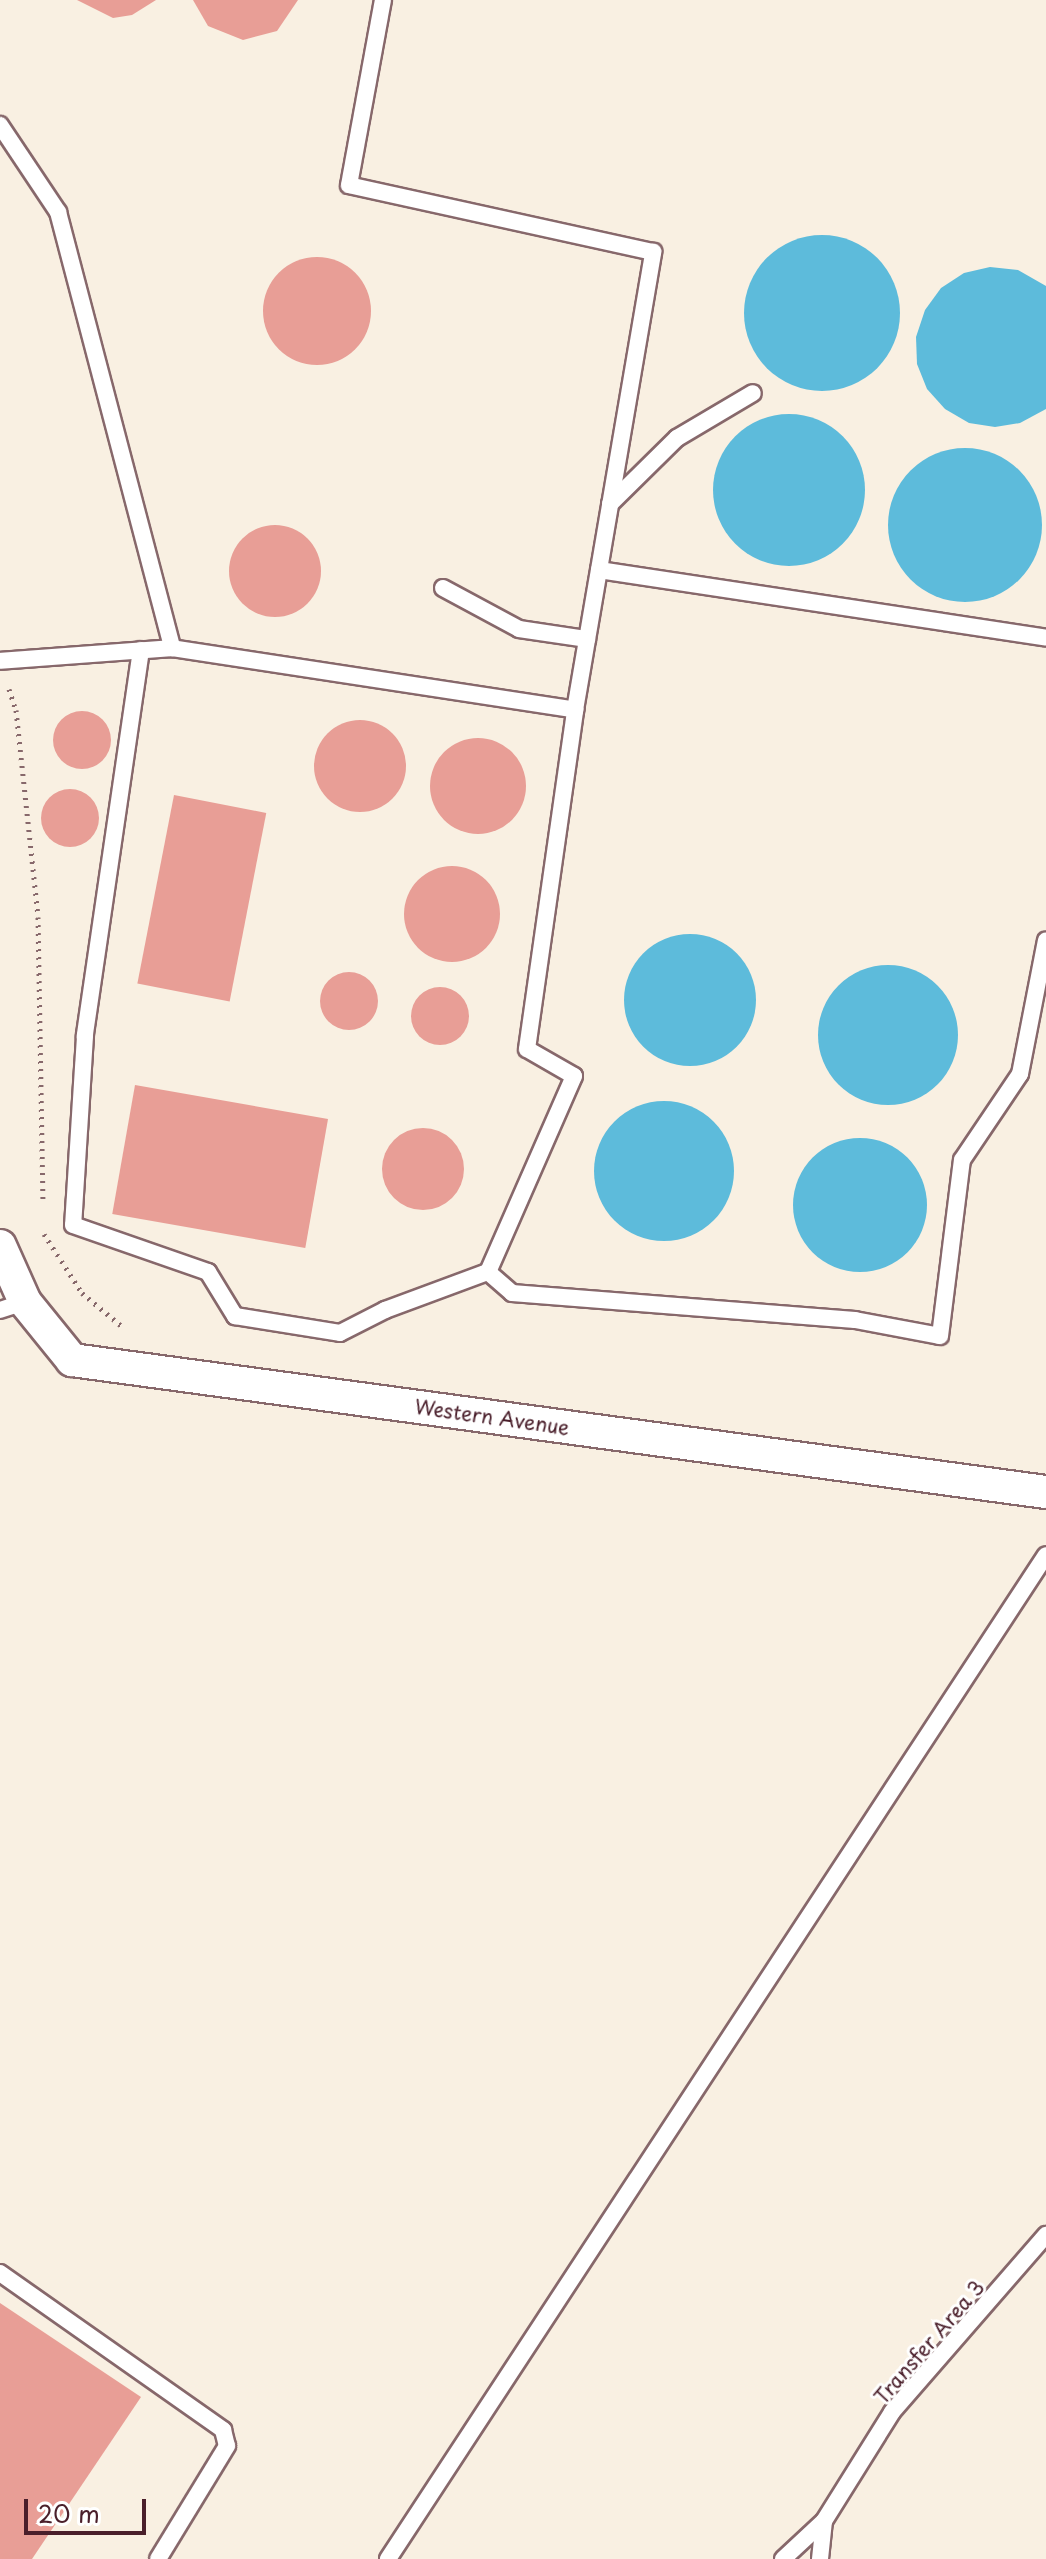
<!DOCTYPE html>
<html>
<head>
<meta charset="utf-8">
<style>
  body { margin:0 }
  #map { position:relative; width:1046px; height:2559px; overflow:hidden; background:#f9f0e2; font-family:"Playpen Sans",sans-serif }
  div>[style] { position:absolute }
  .water>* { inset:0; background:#5dbbdb }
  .round { border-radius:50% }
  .building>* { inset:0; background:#e89e96; transform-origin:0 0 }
  .path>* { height:5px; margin-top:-2.5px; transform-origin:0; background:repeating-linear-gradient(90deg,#87686b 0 2px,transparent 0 8px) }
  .roads { filter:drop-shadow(2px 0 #87686b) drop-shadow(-2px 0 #87686b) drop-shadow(0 2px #87686b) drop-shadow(0 -2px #87686b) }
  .service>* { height:16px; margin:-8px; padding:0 8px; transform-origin:8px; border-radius:8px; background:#fff }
  .minor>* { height:32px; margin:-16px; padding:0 16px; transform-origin:16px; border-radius:16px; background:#fff }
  span { translate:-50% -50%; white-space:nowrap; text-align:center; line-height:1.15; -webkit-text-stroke:6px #fff; paint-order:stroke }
  .street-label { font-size:20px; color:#4a1f2b }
  .scale { position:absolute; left:24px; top:2499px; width:122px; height:36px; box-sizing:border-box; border:4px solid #4a1f2b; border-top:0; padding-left:10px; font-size:24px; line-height:28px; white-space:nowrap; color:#4a1f2b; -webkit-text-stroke:6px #fff; paint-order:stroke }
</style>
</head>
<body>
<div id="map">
  <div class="water">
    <i class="round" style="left:744px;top:235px;width:156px;height:156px"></i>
    <i style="clip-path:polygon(990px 267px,1018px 270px,1046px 286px,1046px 409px,1020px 423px,995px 427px,969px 423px,945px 409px,927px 389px,917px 364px,916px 337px,925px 310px,941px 288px,964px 273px)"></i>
    <i class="round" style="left:713px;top:414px;width:152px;height:152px"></i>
    <i class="round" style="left:888px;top:448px;width:154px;height:154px"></i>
    <i class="round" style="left:624px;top:934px;width:132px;height:132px"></i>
    <i class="round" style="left:818px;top:965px;width:140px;height:140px"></i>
    <i class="round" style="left:594px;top:1101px;width:140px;height:140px"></i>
    <i class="round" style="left:793px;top:1138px;width:134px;height:134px"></i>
  </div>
  <div class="building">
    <i style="clip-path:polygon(77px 0,156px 0,132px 15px,113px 18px)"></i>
    <i style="clip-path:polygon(193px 0,298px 0,277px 31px,243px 40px,208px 26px)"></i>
    <i class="round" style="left:263px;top:257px;width:108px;height:108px"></i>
    <i class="round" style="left:229px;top:525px;width:92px;height:92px"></i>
    <i class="round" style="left:53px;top:711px;width:58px;height:58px"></i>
    <i class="round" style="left:314px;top:720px;width:92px;height:92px"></i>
    <i class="round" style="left:430px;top:738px;width:96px;height:96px"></i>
    <i class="round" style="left:41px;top:789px;width:58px;height:58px"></i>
    <i style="left:174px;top:795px;width:94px;height:192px;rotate:11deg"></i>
    <i class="round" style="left:404px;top:866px;width:96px;height:96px"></i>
    <i class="round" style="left:320px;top:972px;width:58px;height:58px"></i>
    <i class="round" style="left:411px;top:987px;width:58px;height:58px"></i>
    <i style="left:135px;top:1085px;width:196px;height:131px;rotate:10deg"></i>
    <i class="round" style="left:382px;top:1128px;width:82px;height:82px"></i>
    <i style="clip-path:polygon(0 2303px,141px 2397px,32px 2559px,0 2559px)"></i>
  </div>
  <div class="path">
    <i style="left:9px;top:689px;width:22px;rotate:72deg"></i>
    <i style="left:16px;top:710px;width:208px;rotate:83.9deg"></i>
    <i style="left:38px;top:917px;width:283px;rotate:89deg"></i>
    <i style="left:44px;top:1234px;width:70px;rotate:57.2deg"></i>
    <i style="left:82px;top:1293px;width:55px;rotate:39.8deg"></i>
  </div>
  <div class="roads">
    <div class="service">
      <i style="left:0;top:125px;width:105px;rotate:56.3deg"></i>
      <i style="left:58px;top:212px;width:451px;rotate:75.3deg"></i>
      <i style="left:172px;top:648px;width:172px;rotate:175.7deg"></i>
      <i style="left:610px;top:504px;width:94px;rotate:-44.6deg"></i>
      <i style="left:677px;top:438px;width:88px;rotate:-30.6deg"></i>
      <i style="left:599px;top:570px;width:452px;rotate:8.6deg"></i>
      <i style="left:443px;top:588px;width:86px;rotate:28.3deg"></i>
      <i style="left:519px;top:629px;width:69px;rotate:8.4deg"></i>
      <i style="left:172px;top:648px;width:408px;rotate:8.7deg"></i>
      <i style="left:575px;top:710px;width:465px;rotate:-80.3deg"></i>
      <i style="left:653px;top:252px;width:311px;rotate:-167.6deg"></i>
      <i style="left:349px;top:185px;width:188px;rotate:-79.6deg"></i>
      <i style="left:141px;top:650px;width:390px;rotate:98.3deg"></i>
      <i style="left:85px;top:1036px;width:189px;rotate:93.6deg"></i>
      <i style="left:73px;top:1225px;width:143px;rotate:19.2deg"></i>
      <i style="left:208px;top:1272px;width:52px;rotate:58.5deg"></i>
      <i style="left:235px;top:1316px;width:106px;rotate:9.2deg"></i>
      <i style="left:340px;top:1333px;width:51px;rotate:-27.1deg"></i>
      <i style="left:385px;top:1310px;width:110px;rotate:-20.3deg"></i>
      <i style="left:488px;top:1272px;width:214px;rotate:-66.3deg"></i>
      <i style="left:574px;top:1076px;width:54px;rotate:-150.1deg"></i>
      <i style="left:527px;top:1049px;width:342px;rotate:-81.9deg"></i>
      <i style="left:488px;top:1272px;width:32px;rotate:41deg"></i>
      <i style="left:512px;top:1293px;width:344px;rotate:4.5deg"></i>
      <i style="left:855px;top:1320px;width:86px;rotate:10.7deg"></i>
      <i style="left:940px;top:1336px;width:177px;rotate:-82.9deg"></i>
      <i style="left:962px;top:1160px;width:104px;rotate:-56deg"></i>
      <i style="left:1020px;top:1074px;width:136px;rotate:-79deg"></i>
      <i style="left:0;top:1310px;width:26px;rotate:-18deg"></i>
      <i style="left:0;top:2273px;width:273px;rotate:35.1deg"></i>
      <i style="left:223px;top:2430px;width:16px;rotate:76deg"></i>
      <i style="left:227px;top:2446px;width:132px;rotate:121.4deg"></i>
      <i style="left:388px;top:2559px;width:1200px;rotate:-56.76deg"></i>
      <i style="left:783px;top:2559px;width:56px;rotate:-42.8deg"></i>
      <i style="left:824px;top:2521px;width:128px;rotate:-58deg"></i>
      <i style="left:892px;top:2412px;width:235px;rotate:-49deg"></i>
      <i style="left:820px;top:2559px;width:38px;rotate:-84deg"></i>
    </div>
    <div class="minor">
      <i style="left:0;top:1246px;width:61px;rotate:65.9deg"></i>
      <i style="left:25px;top:1302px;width:75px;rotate:51deg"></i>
      <i style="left:72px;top:1360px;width:983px;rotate:7.72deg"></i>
    </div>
  </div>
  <div class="street-label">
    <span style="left:492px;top:1417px;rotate:8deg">Western Avenue</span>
    <span style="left:929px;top:2342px;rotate:-49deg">Transfer Area 3</span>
  </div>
  <div class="scale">20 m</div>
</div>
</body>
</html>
